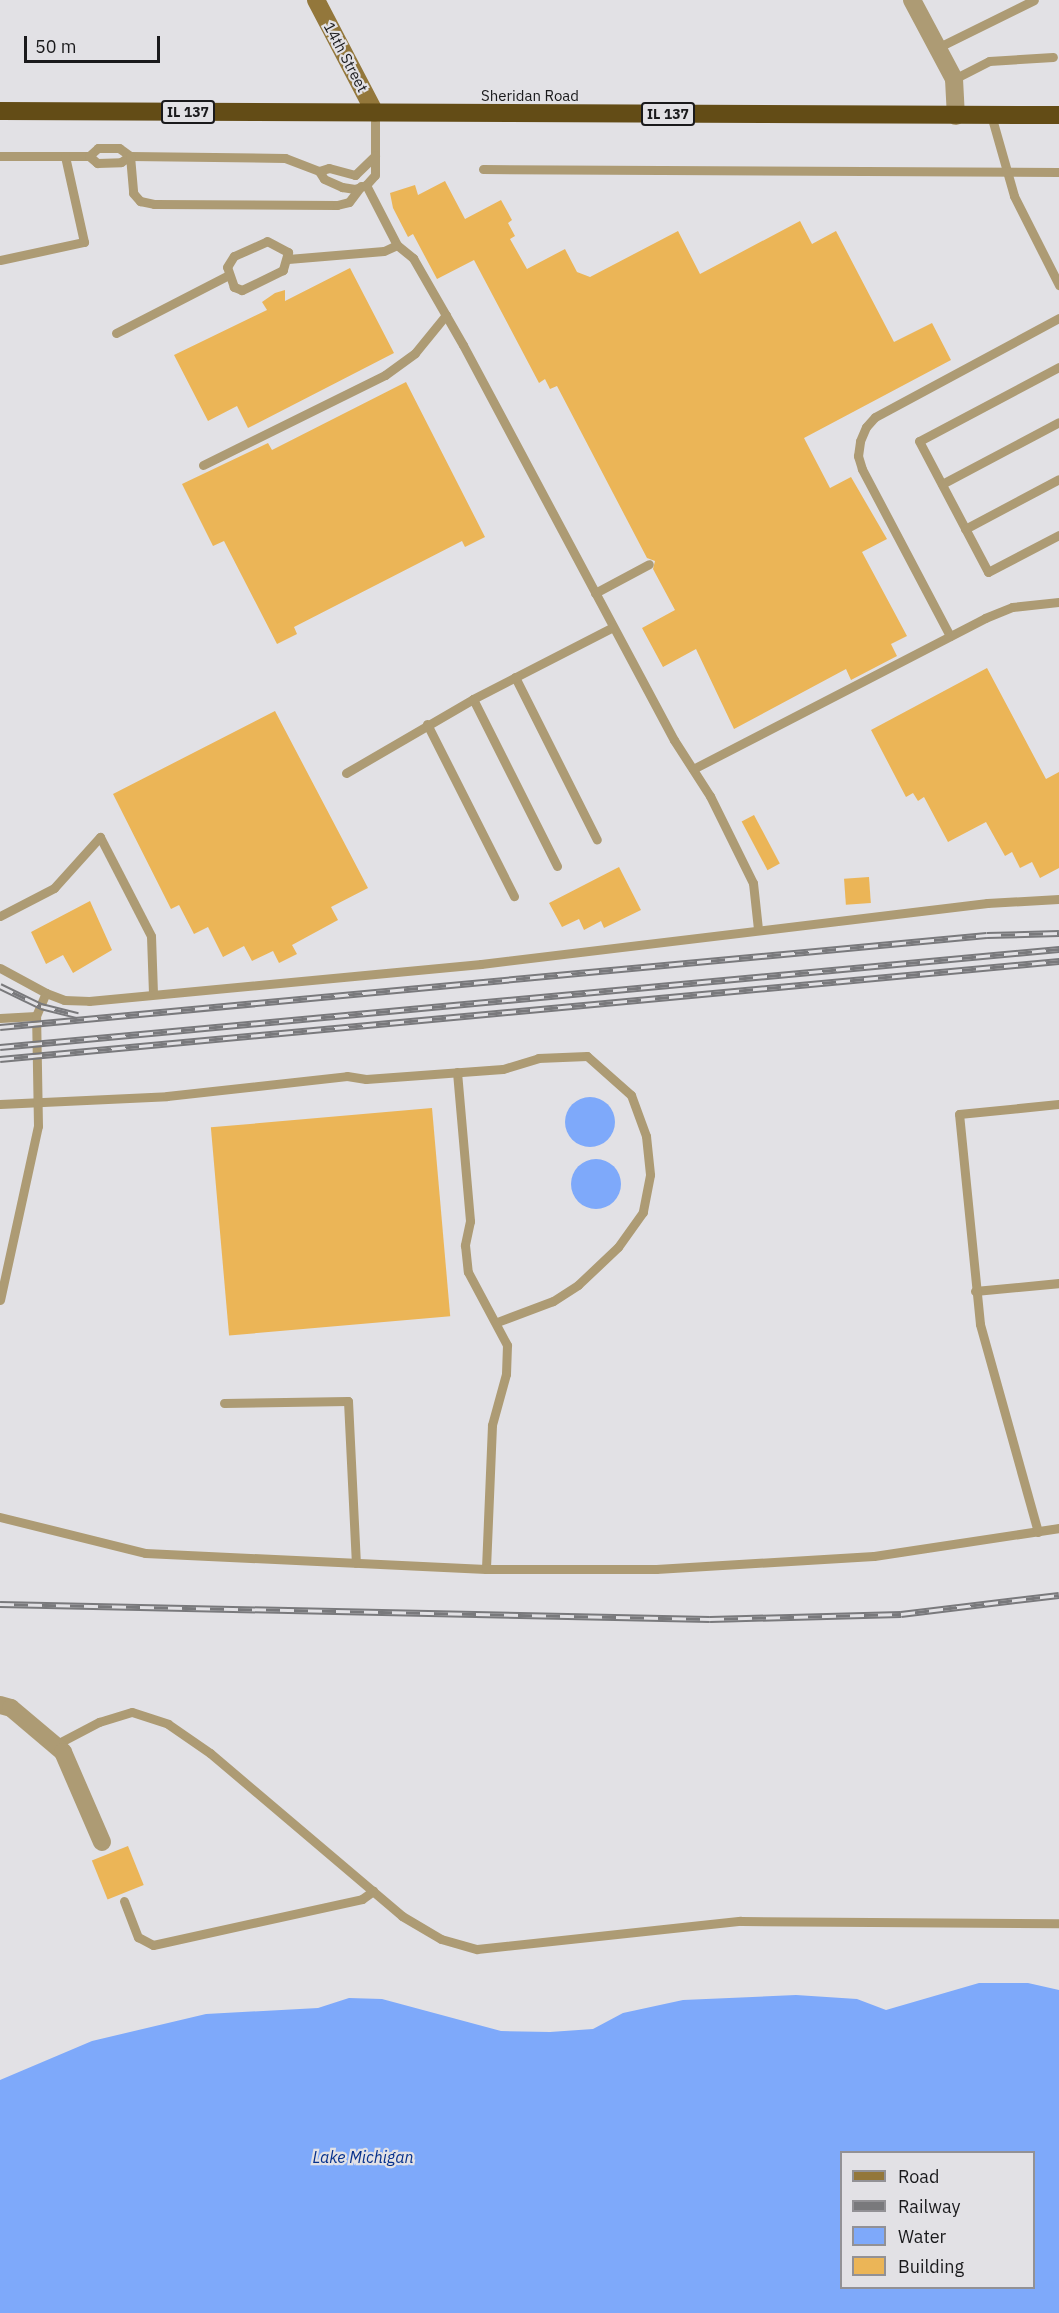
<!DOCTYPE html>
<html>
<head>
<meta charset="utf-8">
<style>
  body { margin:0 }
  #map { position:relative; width:1059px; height:2313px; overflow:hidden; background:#e2e1e5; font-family:"IBM Plex Sans",sans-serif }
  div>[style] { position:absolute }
  .water>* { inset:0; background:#7ea9fa }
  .round { border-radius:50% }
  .building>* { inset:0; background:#ebb557; transform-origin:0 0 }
  .lane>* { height:9px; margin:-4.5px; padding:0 4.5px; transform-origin:4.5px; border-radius:4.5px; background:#ad9b74 }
  .street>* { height:18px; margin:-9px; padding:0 9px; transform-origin:9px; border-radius:9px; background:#ad9b74 }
  .secondary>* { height:18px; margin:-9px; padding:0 9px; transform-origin:9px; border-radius:9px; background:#93773b }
  .highway>* { height:18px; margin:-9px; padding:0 9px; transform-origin:9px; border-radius:9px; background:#634c16 }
  .rail>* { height:7px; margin-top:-3.5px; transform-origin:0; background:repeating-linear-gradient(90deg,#e2e1e5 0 14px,#79797c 0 28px); box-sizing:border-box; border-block:2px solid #79797c }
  span { translate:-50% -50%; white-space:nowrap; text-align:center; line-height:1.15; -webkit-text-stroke:4.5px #e2e1e5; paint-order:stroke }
  .shield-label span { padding:2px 4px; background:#e2e1e5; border:2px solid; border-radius:4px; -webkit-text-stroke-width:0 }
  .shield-label { font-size:14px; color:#1a1a1c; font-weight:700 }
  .street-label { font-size:15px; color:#1a1a1c }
  .water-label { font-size:16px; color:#06318c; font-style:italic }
  .legend { position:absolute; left:840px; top:2151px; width:195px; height:138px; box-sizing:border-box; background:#e2e1e5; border:2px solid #929195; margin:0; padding:8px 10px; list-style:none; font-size:18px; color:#1a1a1c }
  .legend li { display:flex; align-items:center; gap:12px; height:30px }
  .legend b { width:30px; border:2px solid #929195 }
  .scale { position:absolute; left:24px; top:36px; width:136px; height:27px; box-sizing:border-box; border:3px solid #1a1a1c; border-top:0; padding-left:8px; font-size:18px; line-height:21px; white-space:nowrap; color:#1a1a1c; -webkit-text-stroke:4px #e2e1e5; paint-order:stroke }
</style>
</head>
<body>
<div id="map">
  <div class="water">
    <i class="round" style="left:565px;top:1097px;width:50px;height:50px"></i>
    <i class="round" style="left:571px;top:1159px;width:50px;height:50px"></i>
    <i style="clip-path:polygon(evenodd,979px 1983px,1028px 1983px,1059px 1990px,1059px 2313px,0 2313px,0 2080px,92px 2041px,206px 2014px,318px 2008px,349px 1998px,382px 1999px,501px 2031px,550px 2032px,593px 2029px,623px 2013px,683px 2000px,796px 1995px,857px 1999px,886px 2010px,979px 1983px,842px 2152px,1034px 2152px,1034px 2288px,842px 2288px,842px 2152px)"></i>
  </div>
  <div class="building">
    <i style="clip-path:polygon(445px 181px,465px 219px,501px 200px,512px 220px,508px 223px,515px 236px,510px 239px,527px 269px,565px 249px,577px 272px,590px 277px,678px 231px,700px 274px,800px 221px,812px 244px,836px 231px,894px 342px,932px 323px,951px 360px,804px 438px,830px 488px,851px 477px,887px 539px,862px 552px,907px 636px,891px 644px,897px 656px,851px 680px,846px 669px,734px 729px,696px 649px,663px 667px,642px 628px,675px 610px,653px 569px,655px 561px,647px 558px,557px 386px,550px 389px,545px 379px,539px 383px,474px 260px,437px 279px,413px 234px,408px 237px,393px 208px,390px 193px,415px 185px,418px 195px)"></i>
    <i style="clip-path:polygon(350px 268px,394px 353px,248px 428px,237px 406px,208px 421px,174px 355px,267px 310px,262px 302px,275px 293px,285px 290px,285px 301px)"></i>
    <i style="clip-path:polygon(406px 382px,485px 537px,465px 547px,462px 541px,294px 627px,297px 634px,277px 644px,224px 541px,213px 546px,182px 484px,268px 443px,272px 450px)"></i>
    <i style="clip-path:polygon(987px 668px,1046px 779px,1059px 772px,1059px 868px,1040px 878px,1032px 862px,1020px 868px,1012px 852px,1005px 856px,986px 822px,948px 842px,924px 797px,918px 801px,913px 793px,906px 797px,871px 730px)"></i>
    <i style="clip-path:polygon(275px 711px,368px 888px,331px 907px,338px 920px,292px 945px,297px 954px,279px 963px,273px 951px,252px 961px,244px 946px,223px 957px,208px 927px,194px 934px,179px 905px,171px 909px,113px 794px)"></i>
    <i style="left:754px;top:815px;width:55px;height:14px;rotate:62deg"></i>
    <i style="clip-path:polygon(619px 867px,641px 910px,604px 928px,601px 921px,584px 930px,579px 919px,562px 927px,549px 903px)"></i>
    <i style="left:869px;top:877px;width:26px;height:25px;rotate:86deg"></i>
    <i style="clip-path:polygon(90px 901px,112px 950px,73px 973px,63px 955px,46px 964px,31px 932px)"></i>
    <i style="left:432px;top:1108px;width:209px;height:222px;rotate:85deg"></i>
    <i style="left:128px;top:1846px;width:42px;height:39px;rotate:68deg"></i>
  </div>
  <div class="lane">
    <i style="left:937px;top:48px;width:108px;rotate:-26.3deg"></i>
    <i style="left:954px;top:79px;width:39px;rotate:-27deg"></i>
    <i style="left:989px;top:61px;width:64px;rotate:-3.6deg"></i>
    <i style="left:991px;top:115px;width:84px;rotate:74.1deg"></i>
    <i style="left:1014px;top:196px;width:100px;rotate:63.2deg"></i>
    <i style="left:0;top:156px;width:89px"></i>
    <i style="left:89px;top:156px;width:11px;rotate:41deg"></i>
    <i style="left:97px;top:163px;width:24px;rotate:-2deg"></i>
    <i style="left:121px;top:162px;width:11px;rotate:-34deg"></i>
    <i style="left:130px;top:156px;width:155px;rotate:0.7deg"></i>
    <i style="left:285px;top:158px;width:36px;rotate:21deg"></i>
    <i style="left:319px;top:171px;width:9px;rotate:58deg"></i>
    <i style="left:324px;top:179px;width:20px;rotate:24deg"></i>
    <i style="left:342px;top:187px;width:13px;rotate:9deg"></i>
    <i style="left:355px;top:189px;width:12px;rotate:-20deg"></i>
    <i style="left:366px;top:185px;width:13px;rotate:-48deg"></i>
    <i style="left:375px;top:175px;width:62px;rotate:-90deg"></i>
    <i style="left:89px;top:156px;width:12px;rotate:-42deg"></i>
    <i style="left:98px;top:148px;width:21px"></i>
    <i style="left:119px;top:148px;width:14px;rotate:36deg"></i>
    <i style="left:130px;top:156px;width:37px;rotate:85deg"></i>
    <i style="left:133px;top:193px;width:11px;rotate:49deg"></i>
    <i style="left:140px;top:201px;width:14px;rotate:12deg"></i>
    <i style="left:154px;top:204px;width:183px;rotate:0.3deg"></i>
    <i style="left:337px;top:205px;width:12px;rotate:-14deg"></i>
    <i style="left:349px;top:202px;width:20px;rotate:-53deg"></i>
    <i style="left:483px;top:169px;width:576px;rotate:0.3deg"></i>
    <i style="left:319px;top:171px;width:10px;rotate:-17deg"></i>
    <i style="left:329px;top:168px;width:27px;rotate:15deg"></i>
    <i style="left:355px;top:175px;width:28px;rotate:-44deg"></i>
    <i style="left:366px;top:185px;width:68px;rotate:62.7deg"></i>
    <i style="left:397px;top:245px;width:21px;rotate:39deg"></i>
    <i style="left:413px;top:258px;width:100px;rotate:60.1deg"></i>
    <i style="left:463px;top:345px;width:448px;rotate:61.9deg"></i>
    <i style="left:674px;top:740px;width:67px;rotate:57.3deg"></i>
    <i style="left:710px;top:796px;width:97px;rotate:63.7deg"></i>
    <i style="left:753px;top:883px;width:46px;rotate:83.8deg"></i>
    <i style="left:267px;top:241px;width:24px;rotate:28deg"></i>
    <i style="left:288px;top:252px;width:19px;rotate:106deg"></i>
    <i style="left:283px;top:270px;width:46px;rotate:154deg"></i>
    <i style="left:242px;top:290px;width:9px;rotate:-159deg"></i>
    <i style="left:234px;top:287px;width:21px;rotate:-109deg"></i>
    <i style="left:227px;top:267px;width:13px;rotate:-58deg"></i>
    <i style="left:234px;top:256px;width:36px;rotate:-24deg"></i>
    <i style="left:288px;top:259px;width:96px;rotate:-4.8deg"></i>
    <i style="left:384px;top:251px;width:14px;rotate:-25deg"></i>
    <i style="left:0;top:260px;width:86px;rotate:-12.1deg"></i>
    <i style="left:84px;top:242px;width:88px;rotate:-102.5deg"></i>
    <i style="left:116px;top:333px;width:125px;rotate:-27.2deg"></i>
    <i style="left:1059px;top:367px;width:158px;rotate:152.1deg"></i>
    <i style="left:919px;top:441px;width:148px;rotate:62.2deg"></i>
    <i style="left:988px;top:572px;width:80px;rotate:-27.5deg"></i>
    <i style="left:203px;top:465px;width:203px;rotate:-26.3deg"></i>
    <i style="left:385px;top:375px;width:37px;rotate:-36deg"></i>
    <i style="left:415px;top:353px;width:49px;rotate:-50.8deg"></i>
    <i style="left:942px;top:484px;width:132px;rotate:-27.9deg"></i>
    <i style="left:965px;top:529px;width:106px;rotate:-28deg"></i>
    <i style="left:595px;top:593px;width:61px;rotate:-28.2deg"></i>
    <i style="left:950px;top:636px;width:189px;rotate:-117.8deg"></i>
    <i style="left:862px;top:469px;width:14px;rotate:-107deg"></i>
    <i style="left:858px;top:456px;width:15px;rotate:-82deg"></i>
    <i style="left:860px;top:441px;width:15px;rotate:-67deg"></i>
    <i style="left:866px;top:427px;width:13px;rotate:-48deg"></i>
    <i style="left:875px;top:417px;width:209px;rotate:-28.3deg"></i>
    <i style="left:515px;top:677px;width:182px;rotate:63.3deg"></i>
    <i style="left:473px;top:699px;width:187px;rotate:63.3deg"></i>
    <i style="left:427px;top:724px;width:193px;rotate:63.2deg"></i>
    <i style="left:693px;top:769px;width:329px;rotate:-27.3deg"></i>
    <i style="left:985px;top:618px;width:29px;rotate:-22deg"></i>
    <i style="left:1012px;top:607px;width:47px;rotate:-6.1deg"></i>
    <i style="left:346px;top:773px;width:147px;rotate:-30.2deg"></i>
    <i style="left:473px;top:699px;width:157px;rotate:-27.2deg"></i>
    <i style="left:0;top:916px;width:61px;rotate:-27.4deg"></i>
    <i style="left:54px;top:888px;width:69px;rotate:-48deg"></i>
    <i style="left:100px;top:837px;width:111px;rotate:62.7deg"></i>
    <i style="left:151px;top:936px;width:58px;rotate:88deg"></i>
    <i style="left:0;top:968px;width:52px;rotate:28.5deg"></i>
    <i style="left:46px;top:993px;width:19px;rotate:21deg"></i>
    <i style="left:64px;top:1000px;width:25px;rotate:2deg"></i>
    <i style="left:89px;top:1001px;width:394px;rotate:-5.4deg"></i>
    <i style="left:481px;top:964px;width:510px;rotate:-6.87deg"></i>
    <i style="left:987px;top:903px;width:72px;rotate:-3.2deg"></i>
    <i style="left:0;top:1018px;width:36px;rotate:-3deg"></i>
    <i style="left:36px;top:1016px;width:25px;rotate:-67deg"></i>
    <i style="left:457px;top:1072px;width:150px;rotate:85deg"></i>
    <i style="left:470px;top:1221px;width:25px;rotate:102deg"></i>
    <i style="left:465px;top:1245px;width:27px;rotate:84deg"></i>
    <i style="left:468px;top:1272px;width:83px;rotate:61.9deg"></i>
    <i style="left:507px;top:1345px;width:29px;rotate:92deg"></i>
    <i style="left:506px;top:1374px;width:53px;rotate:105.4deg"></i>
    <i style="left:492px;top:1425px;width:144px;rotate:92.4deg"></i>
    <i style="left:0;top:1104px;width:167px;rotate:-2.7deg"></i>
    <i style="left:167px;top:1096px;width:181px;rotate:-6.3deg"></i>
    <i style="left:347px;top:1076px;width:19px;rotate:9deg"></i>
    <i style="left:366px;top:1079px;width:137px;rotate:-4.2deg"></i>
    <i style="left:503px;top:1069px;width:37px;rotate:-17deg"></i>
    <i style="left:538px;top:1058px;width:49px;rotate:-2.3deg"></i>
    <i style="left:587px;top:1056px;width:59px;rotate:41.6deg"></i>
    <i style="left:631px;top:1095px;width:44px;rotate:69.9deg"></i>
    <i style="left:646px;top:1136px;width:39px;rotate:84deg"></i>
    <i style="left:650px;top:1175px;width:38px;rotate:101deg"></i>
    <i style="left:643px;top:1212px;width:43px;rotate:125.5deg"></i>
    <i style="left:618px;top:1247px;width:55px;rotate:136.5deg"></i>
    <i style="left:578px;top:1285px;width:30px;rotate:147deg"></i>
    <i style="left:553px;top:1301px;width:60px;rotate:159.4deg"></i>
    <i style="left:975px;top:1291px;width:84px;rotate:-5.4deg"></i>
    <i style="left:0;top:1300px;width:178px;rotate:-77.7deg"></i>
    <i style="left:38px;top:1126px;width:110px;rotate:-91deg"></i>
    <i style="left:224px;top:1403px;width:124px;rotate:-0.9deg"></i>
    <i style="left:348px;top:1401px;width:162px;rotate:87.2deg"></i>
    <i style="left:0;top:1517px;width:149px;rotate:13.9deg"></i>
    <i style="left:145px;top:1553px;width:341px;rotate:2.7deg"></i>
    <i style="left:486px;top:1569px;width:170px"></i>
    <i style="left:656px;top:1569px;width:218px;rotate:-3.4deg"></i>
    <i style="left:874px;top:1556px;width:187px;rotate:-8.6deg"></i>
    <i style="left:1038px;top:1532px;width:216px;rotate:-105.6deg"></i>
    <i style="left:980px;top:1324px;width:211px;rotate:-95.7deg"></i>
    <i style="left:959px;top:1114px;width:100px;rotate:-5.7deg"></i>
    <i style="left:55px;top:1745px;width:50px;rotate:-27.6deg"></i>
    <i style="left:99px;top:1722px;width:34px;rotate:-17deg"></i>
    <i style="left:132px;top:1712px;width:38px;rotate:18deg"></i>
    <i style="left:168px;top:1724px;width:51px;rotate:34.6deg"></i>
    <i style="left:210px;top:1753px;width:252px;rotate:40.3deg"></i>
    <i style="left:402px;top:1916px;width:45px;rotate:30.5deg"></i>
    <i style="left:441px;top:1939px;width:37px;rotate:16deg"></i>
    <i style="left:477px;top:1949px;width:265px;rotate:-6.1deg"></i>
    <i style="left:741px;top:1921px;width:318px;rotate:0.4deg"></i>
    <i style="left:124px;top:1901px;width:39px;rotate:69deg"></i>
    <i style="left:138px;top:1937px;width:17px;rotate:28deg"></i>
    <i style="left:153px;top:1945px;width:214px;rotate:-12.4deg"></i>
    <i style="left:362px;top:1899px;width:14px;rotate:-36deg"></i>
  </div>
  <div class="street">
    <i style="left:912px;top:0;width:89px;rotate:62deg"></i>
    <i style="left:954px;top:79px;width:37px;rotate:87deg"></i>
    <i style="left:0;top:1705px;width:11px;rotate:15deg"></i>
    <i style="left:11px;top:1708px;width:68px;rotate:40.2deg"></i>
    <i style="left:63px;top:1752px;width:98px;rotate:66.6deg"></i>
  </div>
  <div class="secondary">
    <i style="left:316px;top:0;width:127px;rotate:62.4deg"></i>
  </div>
  <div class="highway">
    <i style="left:0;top:111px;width:1059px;rotate:0.22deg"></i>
  </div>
  <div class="rail">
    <i style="left:0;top:986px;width:46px;rotate:26deg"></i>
    <i style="left:41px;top:1006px;width:38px;rotate:14deg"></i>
    <i style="left:0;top:1027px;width:991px;rotate:-5.33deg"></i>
    <i style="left:987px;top:935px;width:72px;rotate:-1.6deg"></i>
    <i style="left:0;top:1047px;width:1064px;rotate:-5.29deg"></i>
    <i style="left:0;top:1059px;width:1064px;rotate:-5.29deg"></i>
    <i style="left:0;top:1604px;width:710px;rotate:1.21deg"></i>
    <i style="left:710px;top:1619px;width:191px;rotate:-1.5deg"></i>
    <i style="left:901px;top:1614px;width:159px;rotate:-6.9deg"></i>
  </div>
  <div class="shield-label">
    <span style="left:188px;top:112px">IL 137</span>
    <span style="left:668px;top:114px">IL 137</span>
  </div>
  <div class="street-label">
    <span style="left:346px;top:57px;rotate:62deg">14th Street</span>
    <span style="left:530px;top:96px">Sheridan Road</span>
  </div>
  <div class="water-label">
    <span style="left:363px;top:2157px">Lake Michigan</span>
  </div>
  <ul class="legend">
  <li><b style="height:8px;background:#93773b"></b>Road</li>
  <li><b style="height:8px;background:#79797c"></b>Railway</li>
  <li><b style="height:16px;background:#7ea9fa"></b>Water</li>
  <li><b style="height:16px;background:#ebb557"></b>Building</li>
  </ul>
  <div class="scale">50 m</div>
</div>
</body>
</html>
